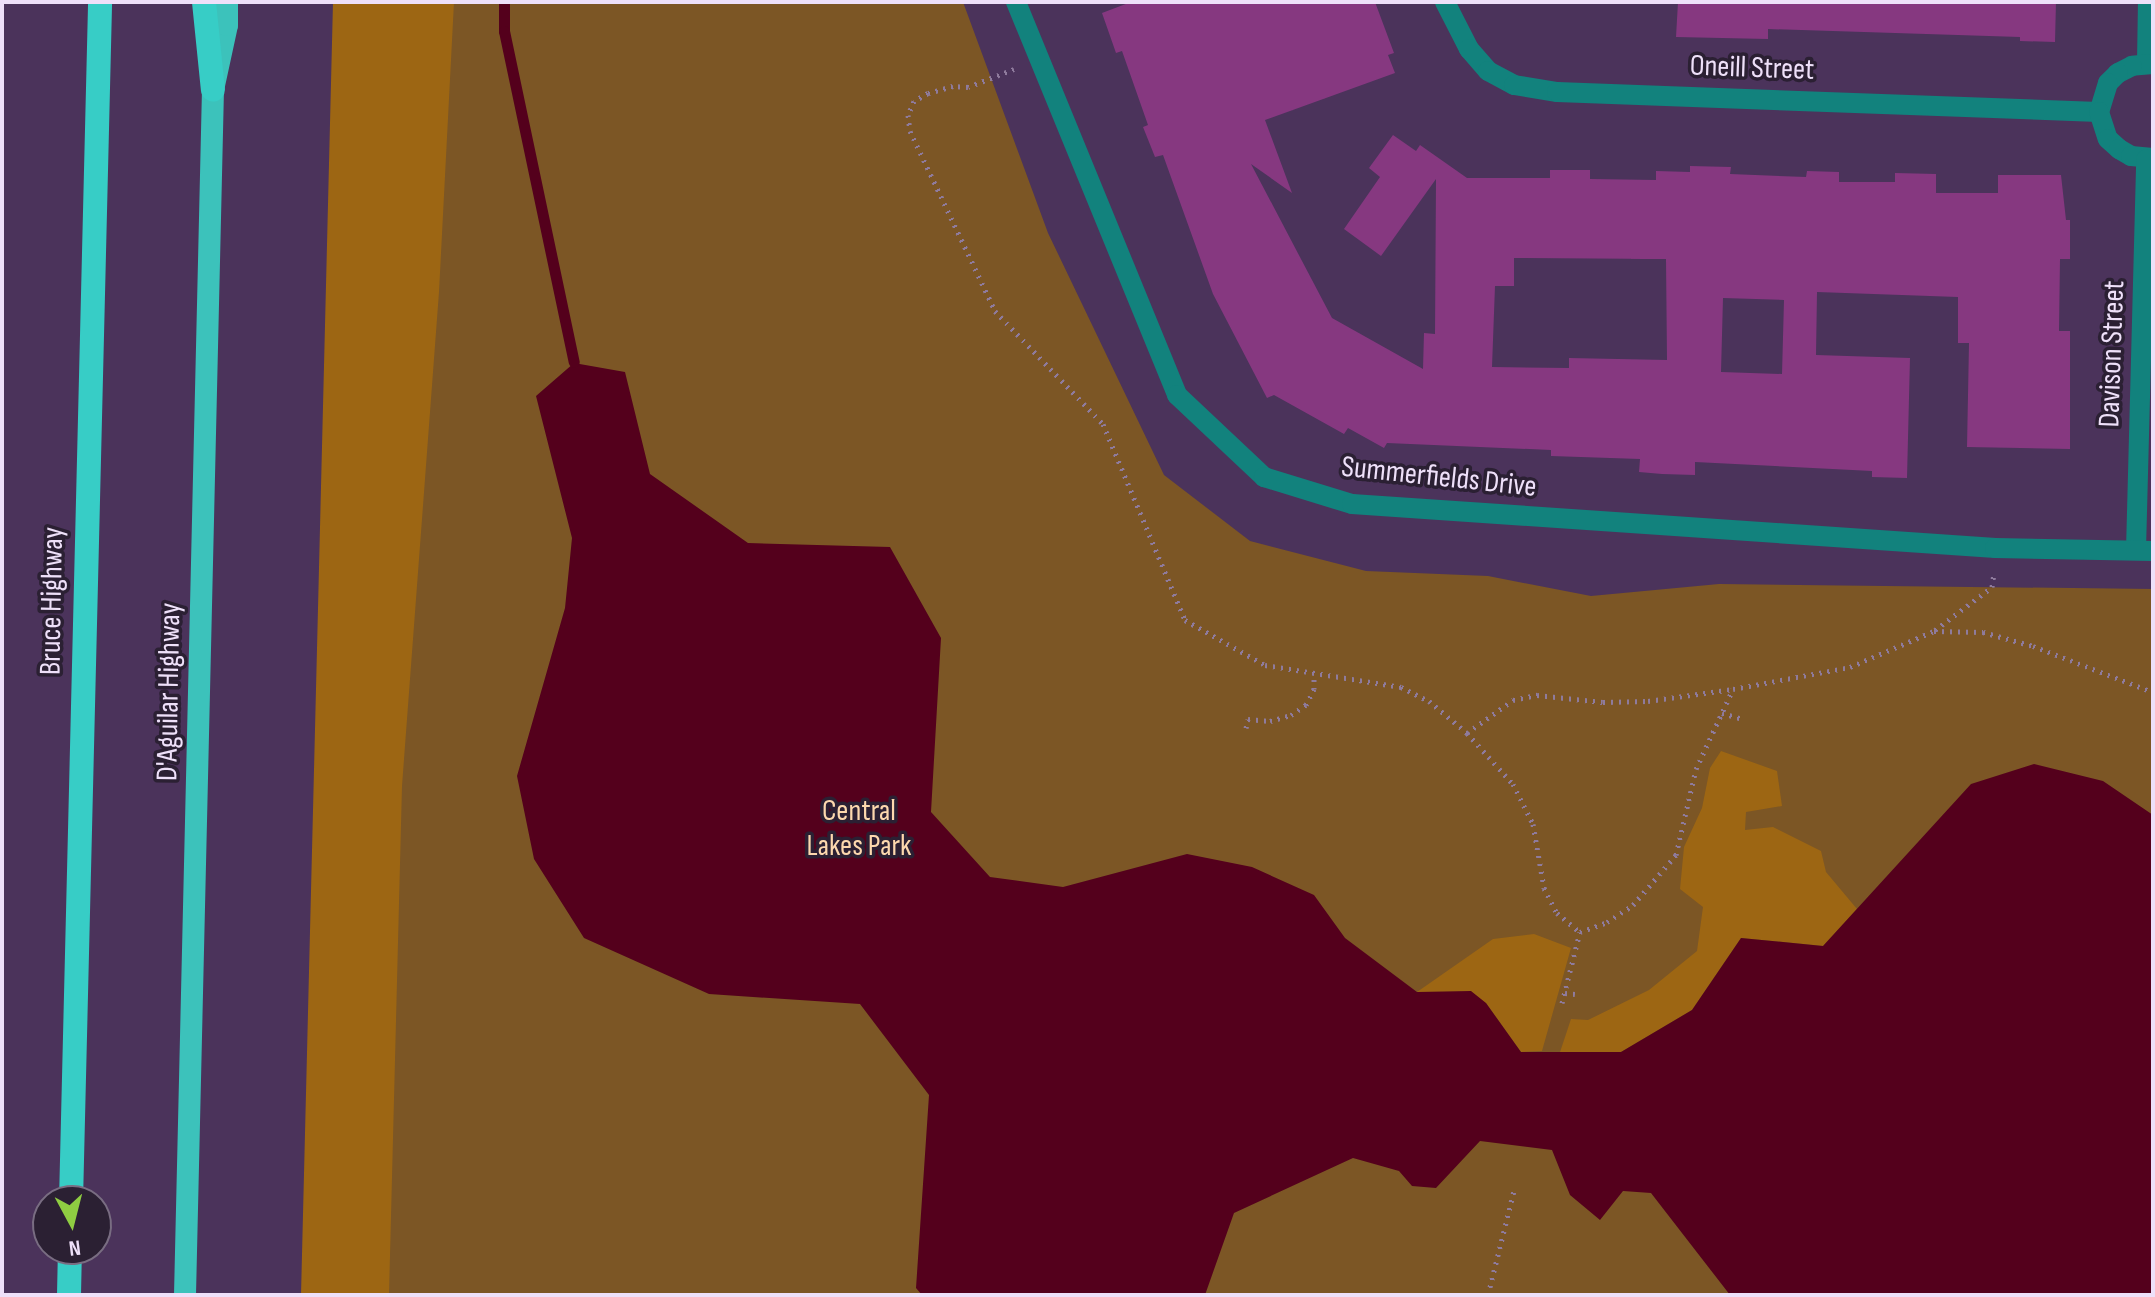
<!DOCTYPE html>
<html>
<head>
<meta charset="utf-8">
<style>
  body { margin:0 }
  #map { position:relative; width:2155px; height:1297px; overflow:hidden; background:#4b335b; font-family:"Sofia Sans Condensed",sans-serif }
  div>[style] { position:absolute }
  .green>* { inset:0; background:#7c5625 }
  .forest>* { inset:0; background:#9d6613 }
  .water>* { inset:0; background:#54001c }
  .stream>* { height:11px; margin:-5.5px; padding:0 5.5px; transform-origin:5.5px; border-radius:5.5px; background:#54001c }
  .building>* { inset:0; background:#863880 }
  .path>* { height:5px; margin-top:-2.5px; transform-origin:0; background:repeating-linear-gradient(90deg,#8f7b9d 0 2px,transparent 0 8px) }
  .minor>* { height:20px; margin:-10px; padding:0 10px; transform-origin:10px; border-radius:10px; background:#12827d }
  .tertiary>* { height:20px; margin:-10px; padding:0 10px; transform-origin:10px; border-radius:10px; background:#12827d }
  .trunk>* { height:22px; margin:-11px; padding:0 11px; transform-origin:11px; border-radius:11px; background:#3cc2bb }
  .motorway>* { height:24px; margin:-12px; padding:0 12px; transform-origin:12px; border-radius:12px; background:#37cdc6 }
  span { translate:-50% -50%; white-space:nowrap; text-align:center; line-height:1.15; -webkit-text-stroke:7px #2b2033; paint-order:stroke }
  .street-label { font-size:30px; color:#eee0f9 }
  .park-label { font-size:30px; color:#fdd8ae }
  .frame { position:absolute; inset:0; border:4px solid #eee0f9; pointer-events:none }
  .north { position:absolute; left:32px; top:1185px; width:80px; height:80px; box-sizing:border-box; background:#2b2033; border:2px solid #796d82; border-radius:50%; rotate:173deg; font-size:22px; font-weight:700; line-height:32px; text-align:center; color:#eee0f9 }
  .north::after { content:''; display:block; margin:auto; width:28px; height:36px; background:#8fcd42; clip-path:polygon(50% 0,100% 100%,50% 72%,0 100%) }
</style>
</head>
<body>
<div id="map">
  <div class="green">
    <i style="clip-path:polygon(422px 2px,963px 2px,1048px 233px,1164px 475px,1250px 541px,1366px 571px,1488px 576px,1591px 596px,1719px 584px,2153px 589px,2153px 1295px,376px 1295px)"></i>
  </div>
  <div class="forest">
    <i style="clip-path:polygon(333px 2px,454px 2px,439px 292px,402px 786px,389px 1295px,301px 1295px)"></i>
    <i style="clip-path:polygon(1721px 751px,1777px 771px,1782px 806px,1746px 812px,1745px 830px,1773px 827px,1821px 851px,1826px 872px,1857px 909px,1823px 946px,1741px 938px,1692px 1010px,1621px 1052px,1560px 1052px,1571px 1019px,1588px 1020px,1649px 990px,1697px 951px,1703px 907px,1680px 889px,1684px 847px,1702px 808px,1710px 768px)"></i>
    <i style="clip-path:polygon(1534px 934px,1571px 948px,1542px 1051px,1521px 1052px,1486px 1003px,1417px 992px,1493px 939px)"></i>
  </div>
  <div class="water">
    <i style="clip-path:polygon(574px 363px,625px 372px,650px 474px,748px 543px,890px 547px,941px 638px,931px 812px,990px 877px,1063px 887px,1187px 854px,1252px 867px,1314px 895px,1345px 938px,1417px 992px,1471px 991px,1486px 1003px,1521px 1052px,1621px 1052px,1692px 1010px,1741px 938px,1823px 946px,1971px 784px,2034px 764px,2103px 781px,2153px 815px,2153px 1295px,1730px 1295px,1651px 1193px,1623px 1191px,1600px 1220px,1570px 1195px,1552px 1150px,1480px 1141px,1436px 1188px,1412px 1186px,1399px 1171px,1353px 1158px,1234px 1213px,1205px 1295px,922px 1295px,916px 1288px,929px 1095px,860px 1004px,709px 994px,584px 938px,534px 859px,517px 776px,565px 608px,572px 538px,536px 396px)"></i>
  </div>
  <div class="stream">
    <i style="left:504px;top:2px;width:29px;rotate:90deg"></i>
    <i style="left:504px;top:31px;width:338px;rotate:78.1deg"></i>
  </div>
  <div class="building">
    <i style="clip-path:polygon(evenodd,1131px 2px,1375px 2px,1394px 53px,1388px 55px,1395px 73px,1265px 120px,1292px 193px,1251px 164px,1332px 318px,1423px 369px,1424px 333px,1435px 334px,1436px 179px,1381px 256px,1344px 229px,1380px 177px,1369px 168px,1393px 135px,1416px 151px,1420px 145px,1467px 178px,1550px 178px,1550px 170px,1590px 170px,1590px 179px,1656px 180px,1656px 171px,1690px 172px,1690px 166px,1731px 167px,1730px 174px,1806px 177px,1807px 171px,1839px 172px,1839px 182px,1895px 182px,1895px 173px,1936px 174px,1936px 193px,1998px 193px,1998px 175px,2061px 175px,2066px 220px,2070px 220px,2070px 259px,2060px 259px,2059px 331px,2070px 331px,2070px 449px,1967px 447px,1969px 343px,1958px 343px,1958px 297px,1817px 292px,1816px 355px,1910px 358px,1907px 478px,1872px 477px,1872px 471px,1695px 462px,1695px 475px,1662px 474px,1639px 472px,1640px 459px,1551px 456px,1551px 450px,1387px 443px,1384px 448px,1348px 428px,1344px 434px,1274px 395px,1267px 398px,1213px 294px,1163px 155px,1155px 157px,1143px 127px,1148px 125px,1122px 51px,1116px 53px,1102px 13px,1131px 2px,1514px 258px,1666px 259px,1667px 360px,1569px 358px,1569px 368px,1492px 367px,1495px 286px,1514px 286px,1514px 258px,1131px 2px,1723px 298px,1784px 300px,1782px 374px,1721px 372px,1723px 298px)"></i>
    <i style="clip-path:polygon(1678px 2px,2056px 2px,2055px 42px,2020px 41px,2020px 37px,1768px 29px,1768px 39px,1676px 37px)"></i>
  </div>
  <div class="path">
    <i style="left:1014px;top:69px;width:49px;rotate:158.6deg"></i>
    <i style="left:968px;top:87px;width:15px;rotate:-176deg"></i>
    <i style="left:953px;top:86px;width:26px;rotate:164deg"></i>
    <i style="left:928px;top:93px;width:16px;rotate:150deg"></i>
    <i style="left:914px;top:101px;width:15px;rotate:113deg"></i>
    <i style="left:908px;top:115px;width:16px;rotate:83deg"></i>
    <i style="left:910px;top:131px;width:199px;rotate:64.7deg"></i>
    <i style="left:995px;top:311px;width:156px;rotate:46.3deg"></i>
    <i style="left:1103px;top:424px;width:212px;rotate:67.3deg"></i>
    <i style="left:1185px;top:620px;width:92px;rotate:29.4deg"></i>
    <i style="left:1265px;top:665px;width:138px;rotate:9.2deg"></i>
    <i style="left:1401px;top:687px;width:31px;rotate:27deg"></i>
    <i style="left:1429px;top:701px;width:50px;rotate:40.1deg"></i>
    <i style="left:1467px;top:733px;width:69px;rotate:48deg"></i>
    <i style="left:1513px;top:784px;width:45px;rotate:63.4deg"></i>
    <i style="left:1533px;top:824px;width:65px;rotate:80.2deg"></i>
    <i style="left:1544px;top:888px;width:28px;rotate:63deg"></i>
    <i style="left:1557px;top:913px;width:30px;rotate:40deg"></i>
    <i style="left:1935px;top:630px;width:71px;rotate:-37deg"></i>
    <i style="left:1992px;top:587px;width:14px;rotate:-82deg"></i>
    <i style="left:1722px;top:713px;width:22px;rotate:16deg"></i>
    <i style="left:1246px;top:728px;width:9px;rotate:-77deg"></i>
    <i style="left:1248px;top:719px;width:22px;rotate:5deg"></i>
    <i style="left:1270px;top:721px;width:22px;rotate:-16deg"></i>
    <i style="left:1291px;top:715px;width:18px;rotate:-34deg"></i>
    <i style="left:1306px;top:705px;width:18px;rotate:-63deg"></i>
    <i style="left:1314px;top:689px;width:14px;rotate:-90deg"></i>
    <i style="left:1467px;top:733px;width:57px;rotate:-35.7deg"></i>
    <i style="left:1513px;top:700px;width:25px;rotate:-12deg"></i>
    <i style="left:1537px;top:695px;width:66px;rotate:6.1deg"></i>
    <i style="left:1603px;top:702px;width:45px;rotate:-1.3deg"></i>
    <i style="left:1648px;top:701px;width:86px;rotate:-8deg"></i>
    <i style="left:1733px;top:689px;width:119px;rotate:-10.6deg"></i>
    <i style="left:1850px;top:667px;width:91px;rotate:-23.2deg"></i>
    <i style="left:1934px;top:631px;width:49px;rotate:1.2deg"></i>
    <i style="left:1983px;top:632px;width:52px;rotate:15.6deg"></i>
    <i style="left:2033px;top:646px;width:129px;rotate:21deg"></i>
    <i style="left:1580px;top:932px;width:29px;rotate:-20deg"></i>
    <i style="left:1607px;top:922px;width:31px;rotate:-33deg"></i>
    <i style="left:1633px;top:905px;width:66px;rotate:-49.3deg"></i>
    <i style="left:1676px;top:855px;width:88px;rotate:-76.9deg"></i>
    <i style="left:1696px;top:769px;width:88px;rotate:-65.2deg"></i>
    <i style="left:1565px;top:993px;width:10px;rotate:6deg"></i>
    <i style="left:1562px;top:1003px;width:73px;rotate:-75.8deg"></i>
    <i style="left:1488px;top:1295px;width:107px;rotate:-76deg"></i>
  </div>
  <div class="minor">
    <i style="left:1445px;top:2px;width:53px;rotate:62.9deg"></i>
    <i style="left:1469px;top:49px;width:29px;rotate:49deg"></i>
    <i style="left:1488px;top:71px;width:30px;rotate:28deg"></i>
    <i style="left:1514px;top:85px;width:44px;rotate:9.2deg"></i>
    <i style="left:1557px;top:92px;width:542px;rotate:2.11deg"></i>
    <i style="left:2147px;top:63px;width:61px;rotate:-89.1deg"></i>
    <i style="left:2153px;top:64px;width:21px;rotate:175deg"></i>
    <i style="left:2132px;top:66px;width:16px;rotate:153deg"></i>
    <i style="left:2118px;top:73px;width:14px;rotate:135deg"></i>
    <i style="left:2108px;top:83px;width:30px;rotate:107deg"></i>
    <i style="left:2099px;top:112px;width:28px;rotate:72deg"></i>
    <i style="left:2108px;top:139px;width:15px;rotate:42deg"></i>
    <i style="left:2119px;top:149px;width:14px;rotate:30deg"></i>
    <i style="left:2131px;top:156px;width:22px;rotate:5deg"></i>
    <i style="left:2136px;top:550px;width:391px;rotate:-88.5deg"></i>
  </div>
  <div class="tertiary">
    <i style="left:1016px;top:2px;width:425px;rotate:67.7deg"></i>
    <i style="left:1177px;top:395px;width:120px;rotate:43.3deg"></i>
    <i style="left:1264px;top:477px;width:92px;rotate:17.1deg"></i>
    <i style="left:1352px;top:504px;width:645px;rotate:3.91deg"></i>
    <i style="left:1995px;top:548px;width:158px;rotate:1.1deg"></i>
  </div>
  <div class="trunk">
    <i style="left:185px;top:1295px;width:1205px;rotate:-88.67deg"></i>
    <i style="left:213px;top:90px;width:66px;rotate:-77.8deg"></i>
    <i style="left:227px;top:25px;width:23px;rotate:-90deg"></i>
  </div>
  <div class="motorway">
    <i style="left:204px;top:2px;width:88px;rotate:84.2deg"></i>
    <i style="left:71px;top:1201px;width:1199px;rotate:-88.61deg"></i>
    <i style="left:69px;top:1295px;width:46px;rotate:-88.8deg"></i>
  </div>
  <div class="street-label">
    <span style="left:1752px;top:68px;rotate:2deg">Oneill Street</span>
    <span style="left:2112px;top:354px;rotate:-88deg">Davison Street</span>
    <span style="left:1439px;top:477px;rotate:6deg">Summerfields Drive</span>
    <span style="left:52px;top:601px;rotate:-89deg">Bruce Highway</span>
    <span style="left:169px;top:692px;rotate:-89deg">D'Aguilar Highway</span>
  </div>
  <div class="park-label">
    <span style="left:859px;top:828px">Central<br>Lakes Park</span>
  </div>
  <div class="frame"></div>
  <div class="north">N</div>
</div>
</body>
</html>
